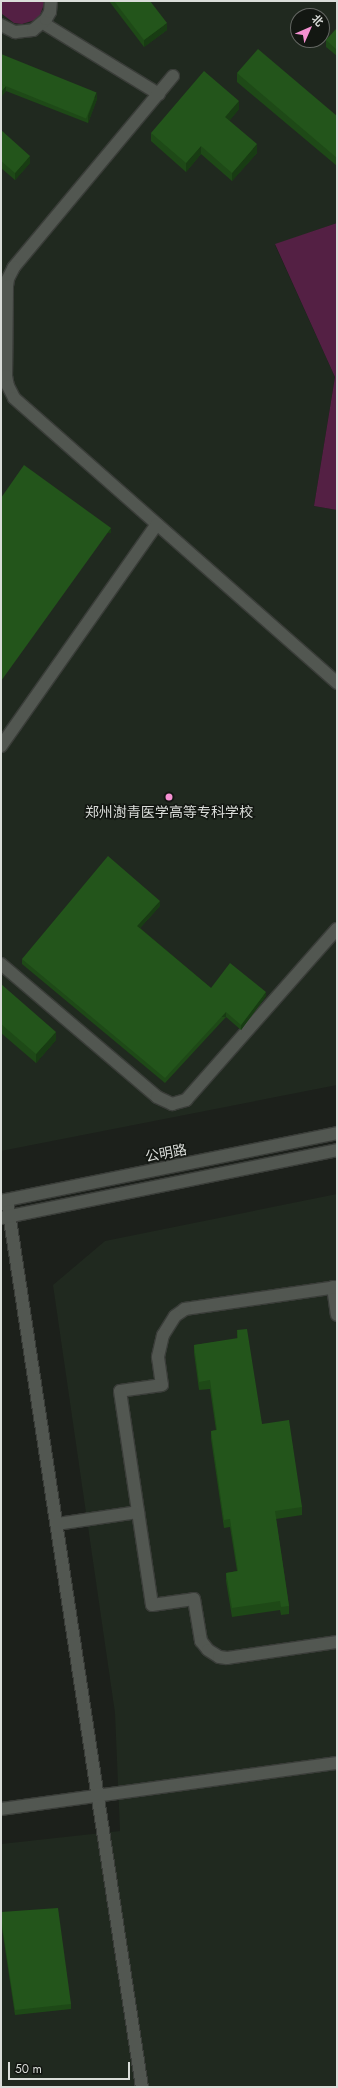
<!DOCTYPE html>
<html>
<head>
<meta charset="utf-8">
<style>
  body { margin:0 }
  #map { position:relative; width:338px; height:2088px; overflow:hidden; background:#1c201b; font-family:Jost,"Noto Sans SC",sans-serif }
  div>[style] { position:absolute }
  .built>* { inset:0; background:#20291f }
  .green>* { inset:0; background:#542044 }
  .roads { filter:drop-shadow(1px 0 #3a3d39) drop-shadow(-1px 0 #3a3d39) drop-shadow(0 1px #3a3d39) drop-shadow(0 -1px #3a3d39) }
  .minor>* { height:12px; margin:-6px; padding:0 6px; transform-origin:6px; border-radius:6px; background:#525751 }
  .wall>* { inset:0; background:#1e4917 }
  .shaded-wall>* { inset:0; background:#183c13; transform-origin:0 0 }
  .building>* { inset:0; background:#23551b; transform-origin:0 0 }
  .dots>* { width:11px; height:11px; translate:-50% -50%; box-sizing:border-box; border:2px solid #131712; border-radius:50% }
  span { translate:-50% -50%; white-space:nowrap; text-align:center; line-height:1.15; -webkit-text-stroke:3px #131712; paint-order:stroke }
  .poi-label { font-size:14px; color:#daddd9 }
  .street-label { font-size:14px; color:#daddd9 }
  .frame { position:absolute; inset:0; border:2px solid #daddd9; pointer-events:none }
  .north { position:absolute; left:290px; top:8px; width:40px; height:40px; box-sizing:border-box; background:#131712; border:1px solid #636662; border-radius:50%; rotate:45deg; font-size:11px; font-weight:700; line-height:16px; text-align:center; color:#daddd9 }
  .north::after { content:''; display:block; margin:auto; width:14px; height:18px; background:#f591d2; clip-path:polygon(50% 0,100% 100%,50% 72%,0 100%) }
  .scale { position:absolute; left:8px; top:2062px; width:122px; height:18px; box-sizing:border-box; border:2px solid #daddd9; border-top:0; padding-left:5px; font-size:12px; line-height:14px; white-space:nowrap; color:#daddd9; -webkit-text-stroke:3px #131712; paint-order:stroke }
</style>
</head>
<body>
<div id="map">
  <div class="built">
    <i style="clip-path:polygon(evenodd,1px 1px,337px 1px,337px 223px,275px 245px,335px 377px,314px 506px,337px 510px,337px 1085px,1px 1151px,1px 1px,298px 16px,322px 16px,322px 40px,298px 40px,298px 16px)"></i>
    <i style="clip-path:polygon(337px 1194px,337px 2087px,1px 2087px,1px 1844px,120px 1831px,115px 1713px,53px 1285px,105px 1241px)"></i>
  </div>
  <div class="green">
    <i style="clip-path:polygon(1px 1px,44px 1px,44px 4px,40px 15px,35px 20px,22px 24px,14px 23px,2px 14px)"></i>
    <i style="clip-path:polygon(337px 223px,337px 510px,314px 506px,335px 377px,275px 244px)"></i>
  </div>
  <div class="roads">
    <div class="minor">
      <i style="left:43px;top:23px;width:136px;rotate:31.5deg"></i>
      <i style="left:1px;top:25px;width:16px;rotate:27deg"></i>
      <i style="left:15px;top:32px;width:18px;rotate:-6deg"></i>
      <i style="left:33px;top:30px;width:17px;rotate:-40deg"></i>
      <i style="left:46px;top:19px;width:8px;rotate:-60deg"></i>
      <i style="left:50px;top:12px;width:11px;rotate:-85deg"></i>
      <i style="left:173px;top:76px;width:249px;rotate:129.8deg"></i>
      <i style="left:14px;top:267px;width:13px;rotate:117deg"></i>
      <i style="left:8px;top:279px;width:7px;rotate:98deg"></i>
      <i style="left:7px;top:286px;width:90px;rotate:90.6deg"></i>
      <i style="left:6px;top:376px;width:10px;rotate:79deg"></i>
      <i style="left:8px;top:386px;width:13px;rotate:63deg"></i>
      <i style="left:14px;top:398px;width:431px;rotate:41.4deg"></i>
      <i style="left:1px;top:746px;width:271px;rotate:-54.9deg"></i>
      <i style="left:1px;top:964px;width:205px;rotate:40.4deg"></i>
      <i style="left:157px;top:1097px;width:17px;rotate:25deg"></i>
      <i style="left:172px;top:1104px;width:15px;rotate:-16deg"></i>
      <i style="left:186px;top:1100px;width:228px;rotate:-48.6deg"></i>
      <i style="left:7px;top:1200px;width:897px;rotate:81.35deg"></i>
      <i style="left:1px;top:1201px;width:343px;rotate:-11.4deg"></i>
      <i style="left:1px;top:1218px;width:343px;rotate:-11.4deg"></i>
      <i style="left:333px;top:1287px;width:28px;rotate:82deg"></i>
      <i style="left:337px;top:1287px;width:154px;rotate:171.8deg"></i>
      <i style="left:185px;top:1309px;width:12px;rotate:145deg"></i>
      <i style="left:175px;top:1316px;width:22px;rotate:122deg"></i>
      <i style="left:163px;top:1335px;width:23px;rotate:103deg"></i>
      <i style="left:158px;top:1357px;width:28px;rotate:82deg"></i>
      <i style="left:162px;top:1385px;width:42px;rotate:171.9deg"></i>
      <i style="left:120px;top:1391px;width:216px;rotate:81.5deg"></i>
      <i style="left:152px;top:1605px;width:42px;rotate:-8.1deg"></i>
      <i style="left:194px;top:1599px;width:43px;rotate:80.5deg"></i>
      <i style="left:201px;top:1641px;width:11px;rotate:52deg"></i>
      <i style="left:208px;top:1650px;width:13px;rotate:32deg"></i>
      <i style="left:219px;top:1657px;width:8px;rotate:7deg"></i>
      <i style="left:227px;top:1658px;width:111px;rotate:-8.3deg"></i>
      <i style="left:57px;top:1524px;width:82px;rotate:-8.4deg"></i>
      <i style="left:1px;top:1809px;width:339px;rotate:-7.8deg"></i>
    </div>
  </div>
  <div class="wall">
    <i style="clip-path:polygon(109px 1px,150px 1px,167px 30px,144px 47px)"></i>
    <i style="clip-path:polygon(337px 28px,337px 56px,326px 47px,326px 40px)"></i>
    <i style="clip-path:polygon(1px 54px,97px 99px,88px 123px,6px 91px,1px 97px)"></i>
    <i style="clip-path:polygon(237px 73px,337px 116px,337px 166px,237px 82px)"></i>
    <i style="clip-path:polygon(239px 109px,229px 121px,257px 153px,232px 181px,201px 154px,186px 172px,151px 141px,151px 133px)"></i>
    <i style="clip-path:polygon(1px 130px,30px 163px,15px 180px,1px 168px)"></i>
    <i style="clip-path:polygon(160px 906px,140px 928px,211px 988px,266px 996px,241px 1030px,226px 1017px,165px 1083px,22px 964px,22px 959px)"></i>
    <i style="clip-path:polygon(1px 984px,56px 1040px,36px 1063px,1px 1033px)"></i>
    <i style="clip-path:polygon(237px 1330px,262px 1424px,302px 1507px,302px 1515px,276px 1519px,289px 1606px,289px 1614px,281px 1615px,280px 1610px,232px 1617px,226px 1581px,226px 1573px,237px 1571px,230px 1527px,224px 1528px,211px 1439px,211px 1431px,216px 1430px,210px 1389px,199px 1390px,194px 1353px,194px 1345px,237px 1339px)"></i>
    <i style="clip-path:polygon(1px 1912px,71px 2004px,71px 2009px,15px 2015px,1px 1922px)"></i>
  </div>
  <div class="shaded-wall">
    <i style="clip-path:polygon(167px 23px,167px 30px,144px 47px,144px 40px)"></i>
    <i style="clip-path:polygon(6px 86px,6px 91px,1px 97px,1px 92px)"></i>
    <i style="clip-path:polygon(97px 92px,97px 99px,88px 123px,88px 116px)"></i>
    <i style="clip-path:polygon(239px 101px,239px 109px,225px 126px,225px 117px)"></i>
    <i style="clip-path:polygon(257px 144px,257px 153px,232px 181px,232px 173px)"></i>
    <i style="clip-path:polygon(201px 146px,201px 154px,186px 172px,186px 163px)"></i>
    <i style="clip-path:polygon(30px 156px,30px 163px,15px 180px,15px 173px)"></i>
    <i style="left:111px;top:528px;width:5px;height:188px;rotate:90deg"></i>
    <i style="clip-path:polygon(160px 901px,160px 906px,137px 931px,137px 926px)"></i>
    <i style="clip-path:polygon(266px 992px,266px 996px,241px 1030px,241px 1025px)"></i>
    <i style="left:226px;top:1012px;width:5px;height:90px;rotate:90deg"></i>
    <i style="clip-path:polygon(56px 1032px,56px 1040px,36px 1063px,36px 1054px)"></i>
  </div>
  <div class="building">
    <i style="clip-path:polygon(114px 1px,150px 1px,167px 23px,144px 40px)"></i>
    <i style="clip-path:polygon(337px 28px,337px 50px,326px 40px)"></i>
    <i style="clip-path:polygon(258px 49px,337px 116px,337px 158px,237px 73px)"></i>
    <i style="left:1px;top:54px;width:103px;height:28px;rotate:22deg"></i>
    <i style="clip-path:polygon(204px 71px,239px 101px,225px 117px,257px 144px,232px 173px,201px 146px,186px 163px,151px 133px)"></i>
    <i style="clip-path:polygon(1px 84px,6px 86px,1px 92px)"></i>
    <i style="clip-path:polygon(1px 130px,30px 156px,15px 173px,1px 161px)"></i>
    <i style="clip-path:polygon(24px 465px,111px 528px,1px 681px,1px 498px)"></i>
    <i style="clip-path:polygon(108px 856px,160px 901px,137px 926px,211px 988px,230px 963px,266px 992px,241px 1025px,226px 1012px,165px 1078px,22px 959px)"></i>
    <i style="clip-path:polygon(1px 984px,56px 1032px,36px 1054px,1px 1024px)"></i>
    <i style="clip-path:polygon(247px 1329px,262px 1424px,289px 1420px,302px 1507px,275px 1511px,289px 1606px,281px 1607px,280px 1601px,232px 1608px,226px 1573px,238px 1571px,230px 1519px,224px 1520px,211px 1431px,217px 1430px,210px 1380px,199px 1382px,194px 1345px,238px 1338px,237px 1330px)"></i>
    <i style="clip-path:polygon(58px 1908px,71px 2004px,15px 2010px,1px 1917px,1px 1912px)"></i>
  </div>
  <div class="dots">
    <i style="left:169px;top:797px;background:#f591d2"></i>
  </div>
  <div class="poi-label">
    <span style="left:169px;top:812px">郑州澍青医学高等专科学校</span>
  </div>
  <div class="street-label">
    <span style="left:166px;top:1153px;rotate:-11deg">公明路</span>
  </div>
  <div class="frame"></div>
  <div class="north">北</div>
  <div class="scale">50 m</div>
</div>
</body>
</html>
